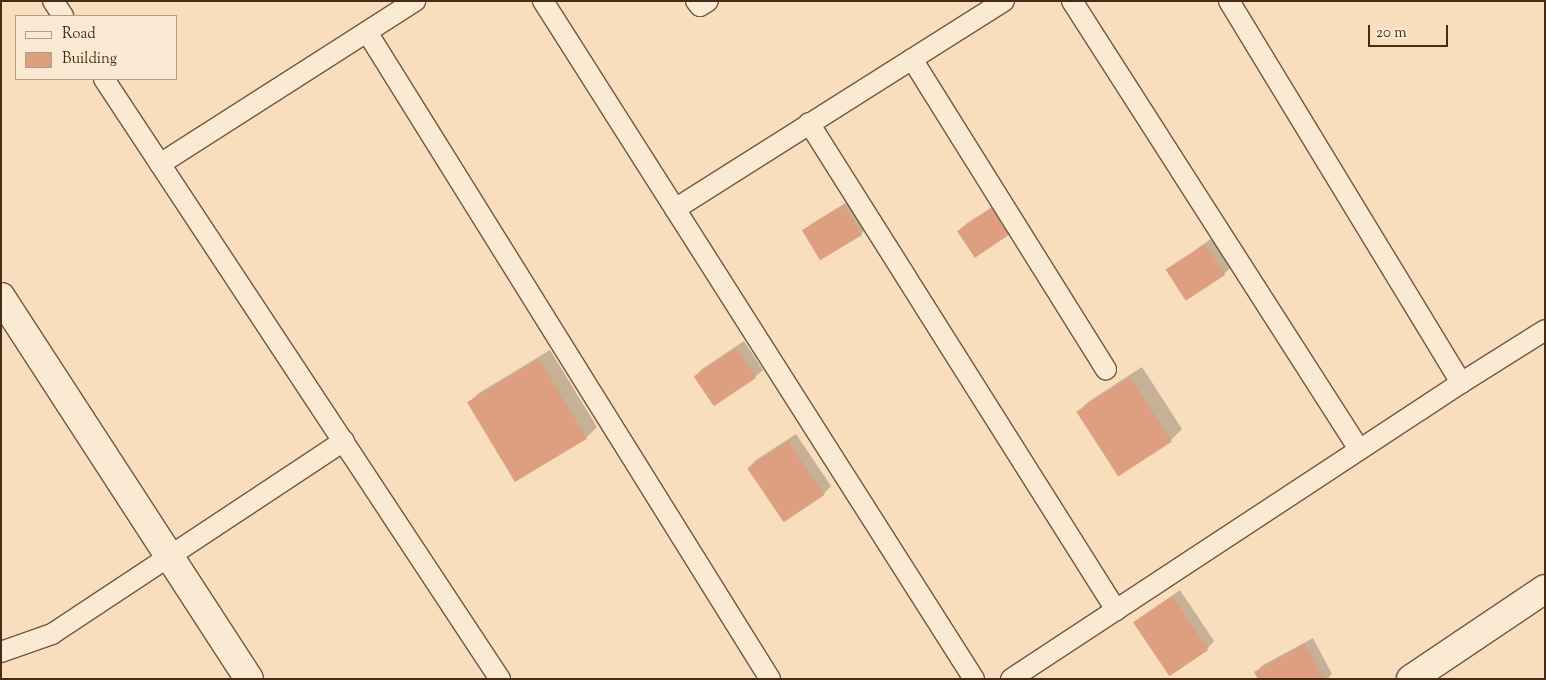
<!DOCTYPE html>
<html>
<head>
<meta charset="utf-8">
<style>
  body { margin:0 }
  #map { position:relative; width:1546px; height:680px; overflow:hidden; background:#f8debc; font-family:"Sorts Mill Goudy",serif }
  div>[style] { position:absolute }
  .shadow>* { inset:0; background:#0003 }
  .building>* { inset:0; background:#dd9f7f; transform-origin:0 0 }
  .roads { filter:drop-shadow(1px 0 #73583f) drop-shadow(-1px 0 #73583f) drop-shadow(0 1px #73583f) drop-shadow(0 -1px #73583f) }
  .street>* { height:20px; margin:-10px; padding:0 10px; transform-origin:10px; border-radius:10px; background:#faead3 }
  .secondary>* { height:28px; margin:-14px; padding:0 14px; transform-origin:14px; border-radius:14px; background:#faead3 }
  span { translate:-50% -50%; white-space:nowrap; text-align:center; line-height:1.15; -webkit-text-stroke:4px #faead3; paint-order:stroke }
  .frame { position:absolute; inset:0; border:2px solid #472b15; pointer-events:none }
  .legend { position:absolute; left:15px; top:15px; width:162px; height:65px; box-sizing:border-box; background:#faead3; border:1px solid #b29e87; margin:0; padding:6px 9px; list-style:none; font-size:15px; color:#472b15 }
  .legend li { display:flex; align-items:center; gap:10px; height:25px }
  .legend b { width:25px; border:1px solid #b29e87 }
  .scale { position:absolute; left:1368px; top:25px; width:80px; height:22px; box-sizing:border-box; border:2px solid #472b15; border-top:0; padding-left:6px; font-size:15px; line-height:18px; white-space:nowrap; color:#472b15; -webkit-text-stroke:4px #faead3; paint-order:stroke }
</style>
</head>
<body>
<div id="map">
  <div class="shadow">
    <i style="clip-path:polygon(852px 199px,868px 227px,861px 234px,803px 231px,811px 224px)"></i>
    <i style="clip-path:polygon(1004px 199px,1013px 231px,958px 231px,966px 224px)"></i>
    <i style="clip-path:polygon(1212px 238px,1231px 267px,1224px 274px,1168px 270px)"></i>
    <i style="clip-path:polygon(744px 341px,763px 370px,755px 377px,713px 404px,695px 376px,702px 369px)"></i>
    <i style="clip-path:polygon(550px 350px,597px 427px,586px 438px,468px 403px,479px 393px)"></i>
    <i style="clip-path:polygon(1142px 367px,1182px 429px,1171px 440px,1119px 474px,1078px 412px,1088px 402px)"></i>
    <i style="clip-path:polygon(796px 434px,831px 486px,824px 494px,785px 519px,749px 467px,756px 460px)"></i>
    <i style="clip-path:polygon(1180px 590px,1214px 641px,1207px 649px,1135px 622px)"></i>
    <i style="clip-path:polygon(1313px 638px,1332px 674px,1327px 679px,1259px 679px,1256px 672px,1263px 665px)"></i>
  </div>
  <div class="building">
    <i style="left:844px;top:205px;width:35px;height:49px;rotate:59deg"></i>
    <i style="left:996px;top:205px;width:32px;height:47px;rotate:56deg"></i>
    <i style="left:1205px;top:244px;width:37px;height:47px;rotate:57deg"></i>
    <i style="left:736px;top:348px;width:36px;height:51px;rotate:56deg"></i>
    <i style="left:539px;top:359px;width:93px;height:84px;rotate:59deg"></i>
    <i style="left:1130px;top:377px;width:77px;height:64px;rotate:57deg"></i>
    <i style="left:788px;top:441px;width:65px;height:49px;rotate:56deg"></i>
    <i style="left:1172px;top:596px;width:65px;height:47px;rotate:56deg"></i>
    <i style="clip-path:polygon(1305px 644px,1324px 679px,1258px 679px,1254px 672px)"></i>
  </div>
  <div class="roads">
    <div class="street">
      <i style="left:53px;top:1px;width:18px;rotate:56deg"></i>
      <i style="left:543px;top:1px;width:803px;rotate:57.56deg"></i>
      <i style="left:696px;top:1px;width:6px;rotate:51deg"></i>
      <i style="left:700px;top:6px;width:9px;rotate:-32deg"></i>
      <i style="left:1072px;top:1px;width:532px;rotate:57.36deg"></i>
      <i style="left:1229px;top:1px;width:447px;rotate:58.7deg"></i>
      <i style="left:367px;top:32px;width:762px;rotate:58.08deg"></i>
      <i style="left:912px;top:59px;width:366px;rotate:58deg"></i>
      <i style="left:104px;top:79px;width:719px;rotate:56.58deg"></i>
      <i style="left:809px;top:123px;width:576px;rotate:57.77deg"></i>
      <i style="left:160px;top:164px;width:303px;rotate:-32.6deg"></i>
      <i style="left:675px;top:209px;width:389px;rotate:-32.3deg"></i>
      <i style="left:1px;top:652px;width:54px;rotate:-19.4deg"></i>
      <i style="left:52px;top:634px;width:350px;rotate:-33.5deg"></i>
      <i style="left:1011px;top:679px;width:539px;rotate:-33.34deg"></i>
      <i style="left:1461px;top:383px;width:99px;rotate:-32.2deg"></i>
    </div>
    <div class="secondary">
      <i style="left:1px;top:297px;width:455px;rotate:57deg"></i>
      <i style="left:1411px;top:679px;width:161px;rotate:-33.9deg"></i>
    </div>
  </div>
  <div class="frame"></div>
  <ul class="legend">
  <li><b style="height:6px;background:#faead3"></b>Road</li>
  <li><b style="height:14px;background:#dd9f7f"></b>Building</li>
  </ul>
  <div class="scale">20 m</div>
</div>
</body>
</html>
